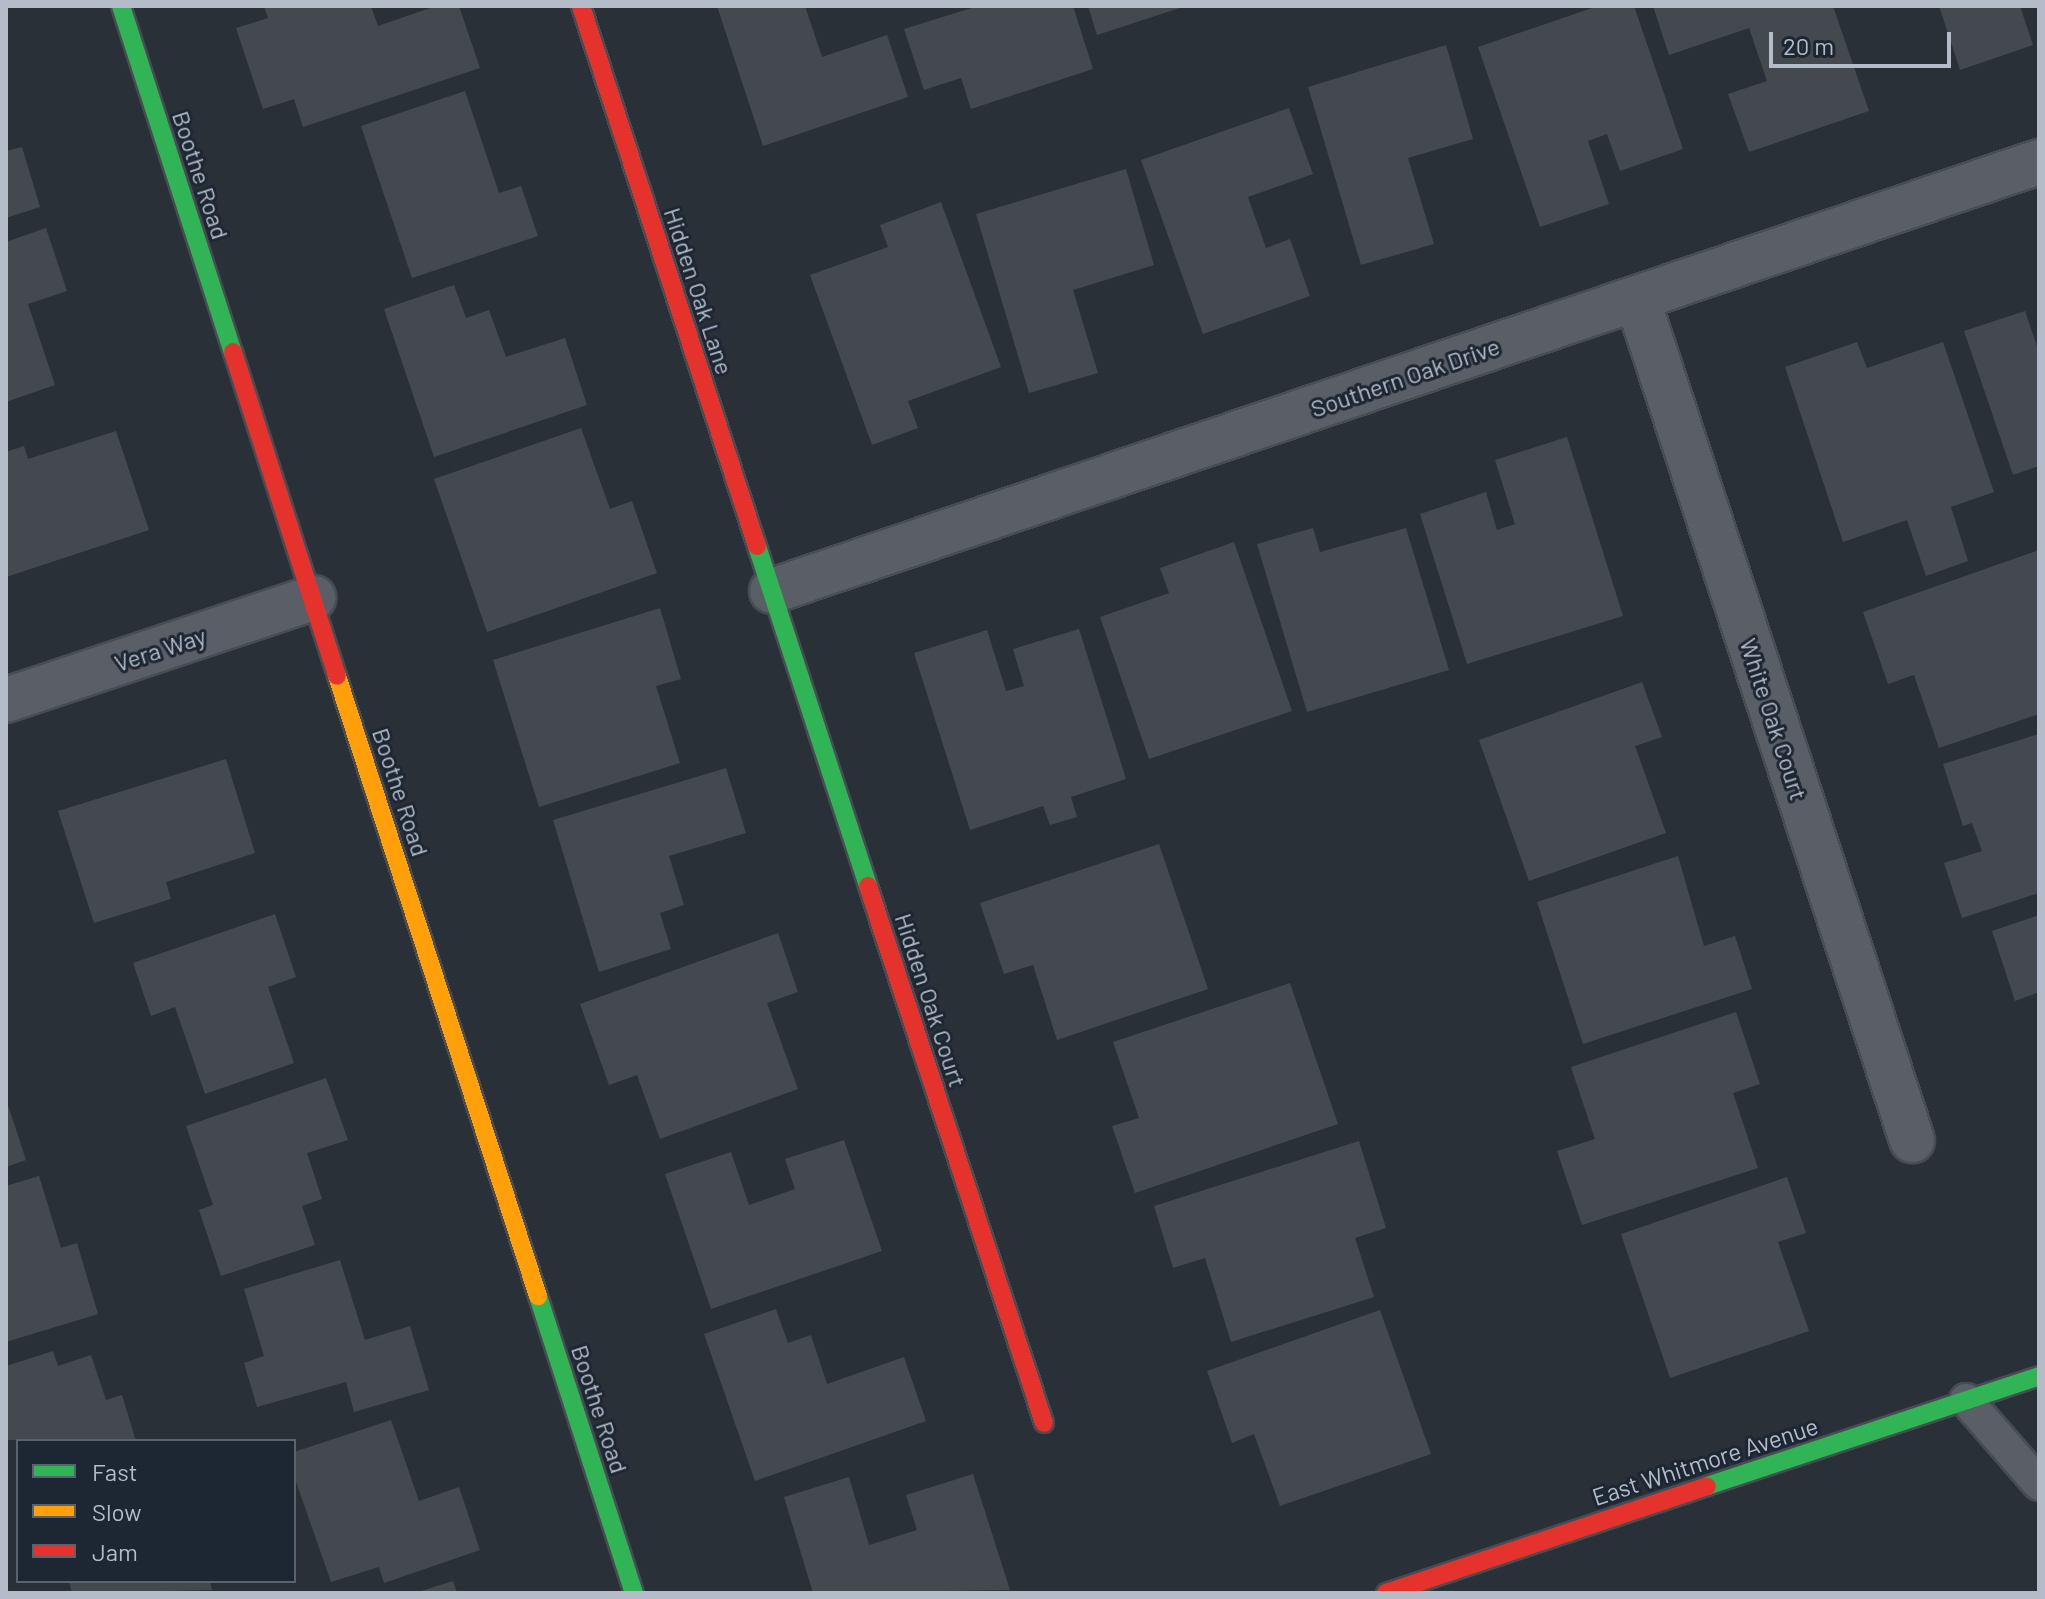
<!DOCTYPE html>
<html>
<head>
<meta charset="utf-8">
<style>
  body { margin:0 }
  #map { position:relative; width:2045px; height:1599px; overflow:hidden; background:#2a3038; font-family:Barlow,sans-serif }
  div>[style] { position:absolute }
  .building>* { inset:0; background:#444950 }
  .roads { filter:drop-shadow(2px 0 #484c53) drop-shadow(-2px 0 #484c53) drop-shadow(0 2px #484c53) drop-shadow(0 -2px #484c53) }
  .lane>* { height:32px; margin:-16px; padding:0 16px; transform-origin:16px; border-radius:16px; background:#5a5e66 }
  .street>* { height:44px; margin:-22px; padding:0 22px; transform-origin:22px; border-radius:22px; background:#5a5e66 }
  .fast>* { height:18px; margin:-9px; padding:0 9px; transform-origin:9px; border-radius:9px; background:#30b455 }
  .slow>* { height:18px; margin:-9px; padding:0 9px; transform-origin:9px; border-radius:9px; background:#ff9f0a }
  .jam>* { height:18px; margin:-9px; padding:0 9px; transform-origin:9px; border-radius:9px; background:#e5322d }
  span { translate:-50% -50%; white-space:nowrap; text-align:center; line-height:1.15; -webkit-text-stroke:6px #1d2633; paint-order:stroke }
  .street-label { font-size:24px; color:#b4bcc9 }
  .frame { position:absolute; inset:0; border:8px solid #b4bcc9; pointer-events:none }
  .legend { position:absolute; left:16px; top:1439px; width:280px; height:144px; box-sizing:border-box; background:#1d2633; border:2px solid #59626f; margin:0; padding:10px 14px; list-style:none; font-size:24px; color:#b4bcc9 }
  .legend li { display:flex; align-items:center; gap:16px; height:40px }
  .legend b { width:40px; border:2px solid #59626f }
  .scale { position:absolute; left:1769px; top:32px; width:182px; height:36px; box-sizing:border-box; border:4px solid #b4bcc9; border-top:0; padding-left:10px; font-size:24px; line-height:28px; white-space:nowrap; color:#b4bcc9; -webkit-text-stroke:6px #1d2633; paint-order:stroke }
</style>
</head>
<body>
<div id="map">
  <div class="building">
    <i style="clip-path:polygon(264px 6px,371px 6px,378px 26px,436px 6px,459px 6px,480px 68px,303px 127px,294px 99px,263px 109px,236px 28px,268px 18px)"></i>
    <i style="clip-path:polygon(717px 6px,805px 6px,822px 57px,887px 35px,908px 97px,763px 146px)"></i>
    <i style="clip-path:polygon(978px 6px,1073px 6px,1093px 69px,971px 109px,961px 78px,924px 90px,904px 29px)"></i>
    <i style="clip-path:polygon(1088px 6px,1183px 6px,1183px 7px,1097px 35px)"></i>
    <i style="clip-path:polygon(1598px 6px,1634px 6px,1683px 149px,1620px 171px,1607px 134px,1588px 141px,1609px 204px,1540px 227px,1478px 47px)"></i>
    <i style="clip-path:polygon(1653px 6px,1833px 6px,1869px 111px,1749px 152px,1728px 94px,1767px 81px,1749px 28px,1669px 55px)"></i>
    <i style="clip-path:polygon(1939px 6px,2020px 6px,2033px 45px,1960px 70px)"></i>
    <i style="clip-path:polygon(1446px 45px,1473px 139px,1408px 158px,1434px 244px,1361px 265px,1308px 87px)"></i>
    <i style="clip-path:polygon(465px 91px,499px 193px,521px 186px,538px 236px,412px 278px,361px 126px)"></i>
    <i style="clip-path:polygon(1289px 108px,1313px 174px,1248px 197px,1266px 248px,1290px 239px,1310px 296px,1203px 334px,1141px 160px)"></i>
    <i style="clip-path:polygon(22px 147px,40px 207px,6px 218px,6px 151px)"></i>
    <i style="clip-path:polygon(1126px 169px,1154px 265px,1073px 290px,1098px 373px,1029px 393px,976px 214px)"></i>
    <i style="clip-path:polygon(941px 202px,1001px 367px,908px 401px,918px 428px,872px 445px,810px 275px,888px 247px,880px 225px)"></i>
    <i style="clip-path:polygon(46px 228px,67px 291px,28px 304px,55px 385px,6px 402px,6px 242px)"></i>
    <i style="clip-path:polygon(454px 285px,466px 318px,489px 310px,506px 357px,565px 338px,587px 405px,434px 457px,384px 309px)"></i>
    <i style="clip-path:polygon(2025px 311px,2039px 352px,2039px 466px,2013px 475px,1964px 331px)"></i>
    <i style="clip-path:polygon(1857px 342px,1867px 368px,1943px 342px,1994px 492px,1951px 507px,1968px 561px,1926px 576px,1907px 520px,1843px 542px,1785px 367px)"></i>
    <i style="clip-path:polygon(581px 428px,610px 509px,632px 501px,657px 573px,487px 632px,434px 479px)"></i>
    <i style="clip-path:polygon(116px 431px,149px 530px,6px 577px,6px 452px,24px 446px,28px 459px)"></i>
    <i style="clip-path:polygon(1567px 437px,1623px 616px,1467px 664px,1420px 514px,1486px 492px,1497px 530px,1515px 524px,1495px 460px)"></i>
    <i style="clip-path:polygon(1313px 528px,1320px 552px,1406px 528px,1449px 670px,1307px 712px,1257px 544px)"></i>
    <i style="clip-path:polygon(1234px 542px,1292px 711px,1149px 759px,1100px 617px,1169px 593px,1160px 568px)"></i>
    <i style="clip-path:polygon(2039px 550px,2039px 714px,1939px 748px,1914px 675px,1888px 684px,1863px 612px)"></i>
    <i style="clip-path:polygon(660px 608px,681px 679px,656px 686px,680px 763px,539px 807px,493px 660px)"></i>
    <i style="clip-path:polygon(1079px 629px,1126px 779px,1071px 797px,1077px 817px,1050px 825px,1043px 806px,970px 830px,914px 653px,987px 630px,1006px 691px,1024px 686px,1013px 649px)"></i>
    <i style="clip-path:polygon(1642px 682px,1662px 737px,1635px 746px,1666px 833px,1529px 881px,1479px 740px)"></i>
    <i style="clip-path:polygon(2039px 734px,2039px 893px,1962px 918px,1944px 863px,1982px 851px,1972px 823px,1963px 826px,1943px 764px)"></i>
    <i style="clip-path:polygon(226px 759px,255px 853px,166px 882px,171px 899px,94px 923px,58px 811px)"></i>
    <i style="clip-path:polygon(726px 768px,746px 833px,669px 856px,684px 905px,660px 913px,671px 949px,599px 972px,553px 820px)"></i>
    <i style="clip-path:polygon(1159px 844px,1208px 989px,1057px 1040px,1033px 965px,1004px 974px,980px 903px)"></i>
    <i style="clip-path:polygon(1678px 856px,1704px 946px,1735px 936px,1752px 989px,1583px 1044px,1537px 902px)"></i>
    <i style="clip-path:polygon(275px 914px,296px 977px,268px 987px,294px 1063px,205px 1094px,175px 1007px,151px 1016px,133px 963px)"></i>
    <i style="clip-path:polygon(2039px 915px,2039px 992px,2015px 1001px,1992px 931px)"></i>
    <i style="clip-path:polygon(778px 933px,798px 992px,767px 1003px,798px 1089px,660px 1139px,637px 1075px,609px 1085px,580px 1004px)"></i>
    <i style="clip-path:polygon(1290px 983px,1338px 1124px,1135px 1193px,1112px 1126px,1139px 1118px,1113px 1042px)"></i>
    <i style="clip-path:polygon(1736px 1012px,1760px 1084px,1733px 1093px,1758px 1168px,1582px 1225px,1557px 1151px,1595px 1139px,1571px 1067px)"></i>
    <i style="clip-path:polygon(326px 1078px,348px 1140px,307px 1153px,322px 1199px,302px 1206px,315px 1245px,221px 1276px,199px 1210px,213px 1205px,186px 1126px)"></i>
    <i style="clip-path:polygon(7px 1102px,26px 1160px,6px 1167px,6px 1103px)"></i>
    <i style="clip-path:polygon(844px 1140px,882px 1251px,711px 1309px,665px 1174px,731px 1152px,749px 1205px,795px 1189px,785px 1159px)"></i>
    <i style="clip-path:polygon(1359px 1141px,1386px 1228px,1355px 1238px,1374px 1297px,1231px 1342px,1205px 1258px,1173px 1268px,1154px 1206px)"></i>
    <i style="clip-path:polygon(39px 1176px,61px 1248px,77px 1243px,98px 1314px,6px 1342px,6px 1186px)"></i>
    <i style="clip-path:polygon(1787px 1177px,1806px 1233px,1778px 1242px,1809px 1331px,1670px 1378px,1621px 1234px)"></i>
    <i style="clip-path:polygon(340px 1260px,365px 1340px,410px 1326px,429px 1390px,354px 1412px,346px 1382px,257px 1407px,244px 1363px,264px 1356px,244px 1289px)"></i>
    <i style="clip-path:polygon(776px 1309px,788px 1343px,811px 1335px,827px 1384px,904px 1357px,926px 1421px,755px 1481px,704px 1334px)"></i>
    <i style="clip-path:polygon(1380px 1310px,1431px 1454px,1280px 1506px,1254px 1434px,1232px 1443px,1207px 1371px)"></i>
    <i style="clip-path:polygon(53px 1351px,58px 1366px,91px 1355px,106px 1400px,122px 1395px,136px 1441px,6px 1440px,6px 1366px)"></i>
    <i style="clip-path:polygon(391px 1420px,419px 1501px,459px 1487px,480px 1550px,384px 1583px,379px 1567px,331px 1582px,294px 1476px,294px 1452px)"></i>
    <i style="clip-path:polygon(973px 1474px,1010px 1590px,813px 1593px,784px 1497px,849px 1477px,869px 1545px,917px 1530px,906px 1495px)"></i>
    <i style="clip-path:polygon(69px 1581px,210px 1581px,212px 1590px,72px 1593px)"></i>
    <i style="clip-path:polygon(453px 1581px,457px 1593px,418px 1593px,418px 1592px)"></i>
  </div>
  <div class="roads">
    <div class="lane">
      <i style="left:1966px;top:1400px;width:111px;rotate:49deg"></i>
    </div>
    <div class="street">
      <i style="left:1637px;top:298px;width:886px;rotate:71.91deg"></i>
      <i style="left:772px;top:591px;width:1338px;rotate:-18.71deg"></i>
      <i style="left:6px;top:700px;width:324px;rotate:-18.4deg"></i>
    </div>
    <div class="fast">
      <i style="left:121px;top:6px;width:364px;rotate:72.1deg"></i>
      <i style="left:757px;top:546px;width:358px;rotate:71.9deg"></i>
      <i style="left:538px;top:1296px;width:312px;rotate:72.1deg"></i>
      <i style="left:1707px;top:1486px;width:350px;rotate:-18.3deg"></i>
    </div>
    <div class="slow">
      <i style="left:337px;top:676px;width:652px;rotate:72.04deg"></i>
    </div>
    <div class="jam">
      <i style="left:581px;top:6px;width:568px;rotate:71.95deg"></i>
      <i style="left:233px;top:352px;width:340px;rotate:72.2deg"></i>
      <i style="left:868px;top:886px;width:565px;rotate:71.85deg"></i>
      <i style="left:1386px;top:1593px;width:338px;rotate:-18.4deg"></i>
    </div>
  </div>
  <div class="street-label">
    <span style="left:201px;top:175px;rotate:72deg">Boothe Road</span>
    <span style="left:699px;top:291px;rotate:72deg">Hidden Oak Lane</span>
    <span style="left:1405px;top:377px;rotate:-19deg">Southern Oak Drive</span>
    <span style="left:160px;top:649px;rotate:-18deg">Vera Way</span>
    <span style="left:1774px;top:719px;rotate:72deg">White Oak Court</span>
    <span style="left:401px;top:792px;rotate:72deg">Boothe Road</span>
    <span style="left:931px;top:1000px;rotate:72deg">Hidden Oak Court</span>
    <span style="left:600px;top:1409px;rotate:72deg">Boothe Road</span>
    <span style="left:1705px;top:1461px;rotate:-18deg">East Whitmore Avenue</span>
  </div>
  <div class="frame"></div>
  <ul class="legend">
  <li><b style="height:10px;background:#30b455"></b>Fast</li>
  <li><b style="height:10px;background:#ff9f0a"></b>Slow</li>
  <li><b style="height:10px;background:#e5322d"></b>Jam</li>
  </ul>
  <div class="scale">20 m</div>
</div>
</body>
</html>
